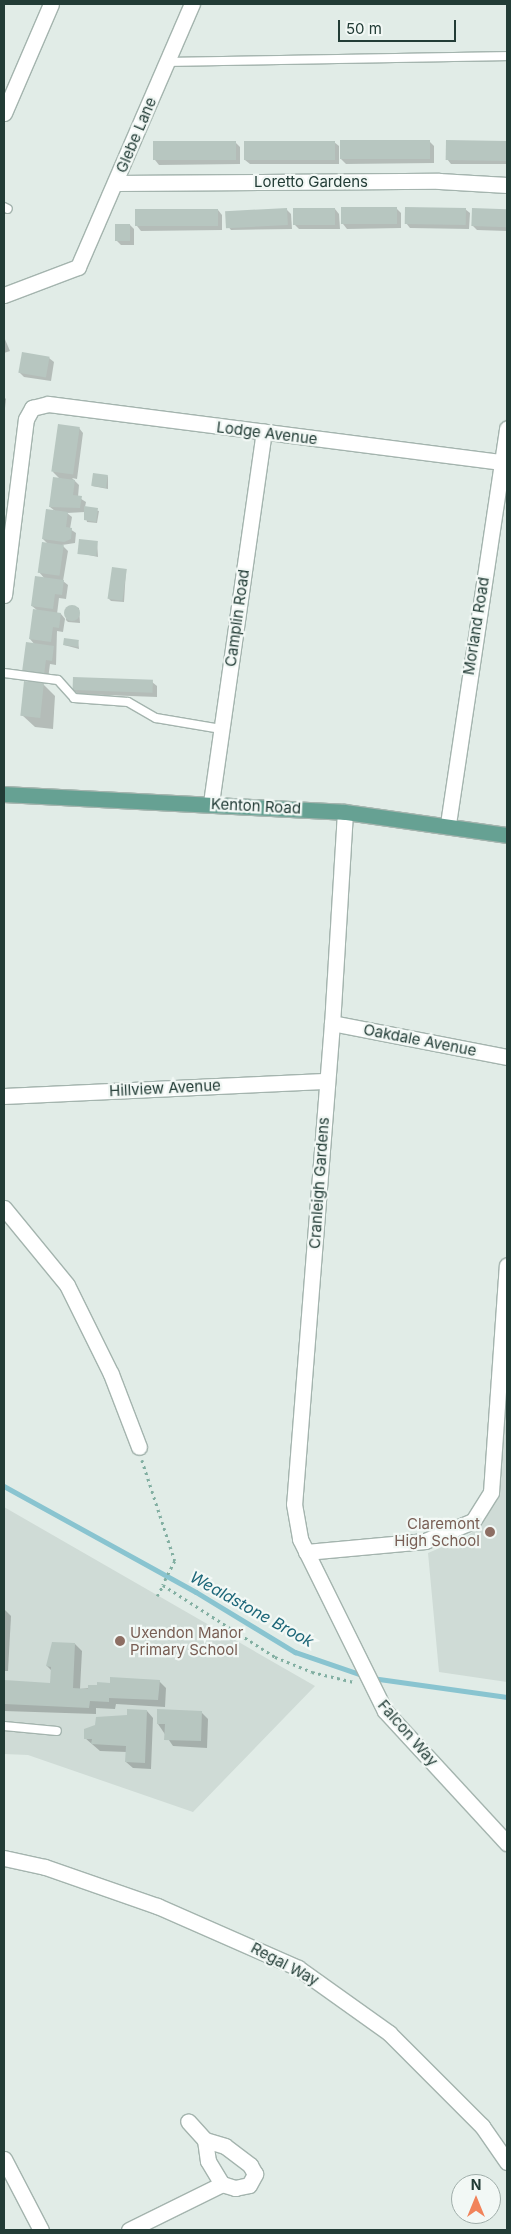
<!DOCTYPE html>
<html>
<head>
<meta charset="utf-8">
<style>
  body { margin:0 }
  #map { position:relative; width:511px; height:2234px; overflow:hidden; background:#e1ece7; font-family:Inter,sans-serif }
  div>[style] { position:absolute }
  .built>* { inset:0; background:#cfdbd6 }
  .shadow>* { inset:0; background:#0003 }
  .stream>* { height:4.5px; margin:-2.25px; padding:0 2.25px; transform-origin:2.25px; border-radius:2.25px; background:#89c4d0 }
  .building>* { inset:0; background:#b7c6c0; transform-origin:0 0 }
  .round { border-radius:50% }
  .path>* { height:2.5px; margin-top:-1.25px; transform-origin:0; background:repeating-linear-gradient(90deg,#82afa2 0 2.5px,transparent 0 6.5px) }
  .roads { filter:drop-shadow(1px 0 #a4b4ae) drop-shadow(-1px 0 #a4b4ae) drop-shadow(0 1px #a4b4ae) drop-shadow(0 -1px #a4b4ae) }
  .service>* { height:8px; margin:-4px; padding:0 4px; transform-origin:4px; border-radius:4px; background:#fff }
  .minor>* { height:15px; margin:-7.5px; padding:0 7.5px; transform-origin:7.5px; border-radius:7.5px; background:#fff }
  .primary>* { height:15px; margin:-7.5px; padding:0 7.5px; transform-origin:7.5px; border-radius:7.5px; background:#66a193 }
  .dots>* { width:14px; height:14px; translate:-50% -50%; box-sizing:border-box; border:2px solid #f2f8f5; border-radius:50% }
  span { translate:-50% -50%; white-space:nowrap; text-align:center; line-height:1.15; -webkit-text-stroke:4.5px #f2f8f5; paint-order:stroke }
  .street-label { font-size:15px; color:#223c36 }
  .education-label { font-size:15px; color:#785e54 }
  .right { translate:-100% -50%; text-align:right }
  .left { translate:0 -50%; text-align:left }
  .water-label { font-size:16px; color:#1c6678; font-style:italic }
  .frame { position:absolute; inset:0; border:5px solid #223c36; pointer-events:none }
  .north { position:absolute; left:451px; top:2174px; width:50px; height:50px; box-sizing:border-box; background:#f2f8f5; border:1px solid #9fada9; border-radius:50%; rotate:0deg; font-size:14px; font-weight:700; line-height:20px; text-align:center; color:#223c36 }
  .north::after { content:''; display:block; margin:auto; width:18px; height:22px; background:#f1835a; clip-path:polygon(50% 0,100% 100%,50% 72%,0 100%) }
  .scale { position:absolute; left:338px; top:20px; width:118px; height:22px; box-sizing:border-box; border:2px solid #223c36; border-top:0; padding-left:6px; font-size:15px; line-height:18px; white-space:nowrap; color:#223c36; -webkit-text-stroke:4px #f2f8f5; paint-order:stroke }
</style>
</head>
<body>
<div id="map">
  <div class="built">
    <i style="clip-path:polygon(507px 1375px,507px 1682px,439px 1672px,428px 1553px,466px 1537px,479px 1527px,495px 1501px)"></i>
    <i style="clip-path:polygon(4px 1507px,315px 1686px,193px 1812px,28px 1755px,4px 1754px)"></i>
  </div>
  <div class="shadow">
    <i style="clip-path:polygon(429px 141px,434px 146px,434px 163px,346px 164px,341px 159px)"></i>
    <i style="clip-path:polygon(235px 142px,240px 147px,240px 164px,159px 165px,155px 160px)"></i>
    <i style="clip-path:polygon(334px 142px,339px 146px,339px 164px,250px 164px,245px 160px)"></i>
    <i style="clip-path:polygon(447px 142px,507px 142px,507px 164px,451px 164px,447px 159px)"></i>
    <i style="clip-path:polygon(396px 208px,401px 213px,401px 228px,347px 229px,343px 224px)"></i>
    <i style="clip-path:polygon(335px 209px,339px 214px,340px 229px,299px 229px,295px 225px)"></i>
    <i style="clip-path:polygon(465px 209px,470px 213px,469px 229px,410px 228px,406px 223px)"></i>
    <i style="clip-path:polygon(473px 209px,507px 210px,507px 231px,477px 230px,472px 225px)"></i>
    <i style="clip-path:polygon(218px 210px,222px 215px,222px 230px,141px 231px,137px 226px)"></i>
    <i style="clip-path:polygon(287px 210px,291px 214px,292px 229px,231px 230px,227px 225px)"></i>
    <i style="clip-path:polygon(130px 225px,134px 229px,134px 245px,121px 245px,117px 241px)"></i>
    <i style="clip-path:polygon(4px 337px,10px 351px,4px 353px)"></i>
    <i style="clip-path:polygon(49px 358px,54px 362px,51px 381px,24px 377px,20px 373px)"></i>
    <i style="clip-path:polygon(4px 397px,6px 399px,4px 417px)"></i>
    <i style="clip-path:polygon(79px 428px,83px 433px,77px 479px,72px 478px,79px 485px,78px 497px,86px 502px,85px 507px,99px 511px,97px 523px,87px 522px,85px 512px,67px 513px,72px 517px,70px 529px,76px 533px,75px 543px,62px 545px,68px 551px,63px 581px,68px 585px,66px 599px,59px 598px,57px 614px,61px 614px,66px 620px,68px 606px,79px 608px,80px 623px,68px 622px,65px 619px,63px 632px,57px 631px,56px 665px,50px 664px,48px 679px,27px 676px,35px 645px,30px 639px,38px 611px,32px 606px,45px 579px,39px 572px,49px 545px,43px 539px,55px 511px,50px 507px,60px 479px,53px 472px)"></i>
    <i style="clip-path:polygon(108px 476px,108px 489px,92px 486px)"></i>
    <i style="clip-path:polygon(97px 542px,98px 557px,79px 553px)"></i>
    <i style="clip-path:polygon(126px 570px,124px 602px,111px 601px,109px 599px)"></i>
    <i style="clip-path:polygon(78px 641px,79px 649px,64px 645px)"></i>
    <i style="clip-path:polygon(152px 682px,157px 686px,157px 697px,78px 694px,73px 690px)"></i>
    <i style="clip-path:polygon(43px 684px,55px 696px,53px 729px,35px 727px,22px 715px)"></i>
    <i style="clip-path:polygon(4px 1609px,11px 1616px,8px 1671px,4px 1671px)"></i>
    <i style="clip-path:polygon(75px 1644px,82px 1651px,80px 1689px,159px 1681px,166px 1688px,165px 1707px,116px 1704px,115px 1709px,96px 1708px,96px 1714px,4px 1711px,4px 1681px,51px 1684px,52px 1671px,47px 1666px)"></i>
    <i style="clip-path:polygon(147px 1711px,153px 1718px,151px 1769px,133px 1768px,126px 1762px,127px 1752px,100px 1751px,85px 1738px,128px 1716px)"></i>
    <i style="clip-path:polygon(201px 1712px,208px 1719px,207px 1748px,173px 1746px,158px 1724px)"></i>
  </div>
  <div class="stream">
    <i style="left:4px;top:1486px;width:219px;rotate:28.9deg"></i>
    <i style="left:196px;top:1592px;width:116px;rotate:31.2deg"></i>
    <i style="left:295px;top:1652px;width:71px;rotate:18.9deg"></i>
    <i style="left:372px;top:1678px;width:136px;rotate:8deg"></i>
  </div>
  <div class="building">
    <i style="left:430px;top:140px;width:19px;height:90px;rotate:90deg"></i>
    <i style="left:446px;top:140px;width:61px;height:20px;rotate:1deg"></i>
    <i style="left:236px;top:141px;width:19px;height:83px;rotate:90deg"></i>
    <i style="left:244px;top:141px;width:91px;height:19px"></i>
    <i style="left:397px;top:207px;width:17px;height:56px;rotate:90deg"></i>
    <i style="left:405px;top:207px;width:61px;height:17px;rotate:1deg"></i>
    <i style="left:287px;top:208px;width:17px;height:62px;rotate:87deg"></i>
    <i style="left:293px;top:208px;width:42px;height:17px"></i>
    <i style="left:472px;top:208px;width:35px;height:18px;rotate:2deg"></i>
    <i style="left:218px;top:209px;width:17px;height:83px;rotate:90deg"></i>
    <i style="left:115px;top:224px;width:15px;height:17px"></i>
    <i style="left:22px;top:352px;width:28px;height:21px;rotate:10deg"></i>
    <i style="left:58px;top:424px;width:22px;height:48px;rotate:8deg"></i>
    <i style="left:93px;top:473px;width:15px;height:13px;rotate:8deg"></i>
    <i style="clip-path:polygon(53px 477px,75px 480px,73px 495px,82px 496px,80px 508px,49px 507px)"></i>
    <i style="clip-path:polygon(84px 506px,98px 508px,96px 522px,84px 520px)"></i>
    <i style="clip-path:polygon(46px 509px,68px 512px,66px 527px,72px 528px,71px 539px,64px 542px,42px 539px)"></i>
    <i style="left:79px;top:539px;width:19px;height:15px;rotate:6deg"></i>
    <i style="left:42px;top:542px;width:22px;height:31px;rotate:8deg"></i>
    <i style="left:112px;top:567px;width:15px;height:32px;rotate:8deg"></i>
    <i style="clip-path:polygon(35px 576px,64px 580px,62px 595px,55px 594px,53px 609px,31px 606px)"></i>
    <i class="round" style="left:64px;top:605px;width:16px;height:16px"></i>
    <i style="clip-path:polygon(33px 609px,61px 613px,59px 628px,53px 627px,51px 642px,29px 639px)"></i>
    <i style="left:64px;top:638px;width:15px;height:7px;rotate:8deg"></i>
    <i style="clip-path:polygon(26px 642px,54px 646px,52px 661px,46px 660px,44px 675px,22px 672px)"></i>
    <i style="left:73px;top:677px;width:80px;height:13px;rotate:2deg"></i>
    <i style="left:24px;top:681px;width:20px;height:35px;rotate:6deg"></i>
    <i style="clip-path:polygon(52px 1642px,75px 1643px,73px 1688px,88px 1689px,88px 1685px,97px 1685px,97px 1682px,110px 1683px,110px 1677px,160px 1680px,158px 1700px,109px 1698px,109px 1702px,90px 1701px,89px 1708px,4px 1704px,4px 1680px,50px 1683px,51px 1667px,46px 1666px)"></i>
    <i style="clip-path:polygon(127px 1709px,147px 1710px,145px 1763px,125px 1762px,126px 1746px,91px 1744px,92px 1739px,84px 1739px,84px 1729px,95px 1725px,96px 1717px,127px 1715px)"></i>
    <i style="clip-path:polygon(157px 1709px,202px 1711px,201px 1741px,164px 1740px,165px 1724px,157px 1724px)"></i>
  </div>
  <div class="path">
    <i style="left:142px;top:1460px;width:106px;rotate:71.9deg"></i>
    <i style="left:175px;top:1561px;width:27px;rotate:117deg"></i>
    <i style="left:163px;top:1585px;width:133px;rotate:32.7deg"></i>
    <i style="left:275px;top:1657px;width:40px;rotate:22deg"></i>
    <i style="left:312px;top:1672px;width:43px;rotate:13.4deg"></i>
    <i style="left:157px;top:1596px;width:13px;rotate:-61deg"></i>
  </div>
  <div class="roads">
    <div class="service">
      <i style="left:169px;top:62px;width:338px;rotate:-1deg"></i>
      <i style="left:4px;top:207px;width:4px;rotate:27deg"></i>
      <i style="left:4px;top:673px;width:54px;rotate:7.4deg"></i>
      <i style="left:58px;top:680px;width:24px;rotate:48deg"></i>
      <i style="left:74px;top:698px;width:54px;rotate:4.2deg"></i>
      <i style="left:128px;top:702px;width:32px;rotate:30deg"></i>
      <i style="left:156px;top:718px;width:66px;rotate:9.6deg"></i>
      <i style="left:4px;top:1726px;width:53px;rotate:5.4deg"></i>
    </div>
    <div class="minor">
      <i style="left:4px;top:113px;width:119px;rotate:-66.7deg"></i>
      <i style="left:116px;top:183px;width:323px;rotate:-0.4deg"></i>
      <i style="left:439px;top:181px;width:68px;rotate:3.4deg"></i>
      <i style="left:4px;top:295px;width:79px;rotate:-20.7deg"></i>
      <i style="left:78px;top:267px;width:287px;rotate:-66.6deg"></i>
      <i style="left:4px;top:595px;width:177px;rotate:-82.9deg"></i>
      <i style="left:26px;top:419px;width:13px;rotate:-61deg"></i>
      <i style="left:32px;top:408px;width:16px;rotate:-14deg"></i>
      <i style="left:48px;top:404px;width:458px;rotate:7.3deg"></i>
      <i style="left:211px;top:803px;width:375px;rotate:-81.9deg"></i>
      <i style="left:345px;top:812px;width:211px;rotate:93.5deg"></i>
      <i style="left:332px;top:1023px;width:482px;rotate:94.5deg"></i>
      <i style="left:294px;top:1504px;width:36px;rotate:80deg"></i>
      <i style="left:300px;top:1539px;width:192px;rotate:63.7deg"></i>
      <i style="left:385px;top:1711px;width:180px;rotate:47.3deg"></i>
      <i style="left:448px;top:824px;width:400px;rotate:-81.5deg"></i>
      <i style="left:332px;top:1023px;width:178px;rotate:11deg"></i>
      <i style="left:4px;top:1096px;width:323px;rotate:-2.7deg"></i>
      <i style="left:4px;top:1208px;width:99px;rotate:50.7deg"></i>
      <i style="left:67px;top:1285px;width:99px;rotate:63.7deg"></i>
      <i style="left:111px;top:1374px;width:78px;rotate:69deg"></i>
      <i style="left:306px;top:1552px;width:120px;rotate:-5.3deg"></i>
      <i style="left:425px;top:1541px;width:52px;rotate:-22.6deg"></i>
      <i style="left:473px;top:1521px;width:34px;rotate:-58deg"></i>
      <i style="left:491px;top:1492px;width:227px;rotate:-86deg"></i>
      <i style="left:4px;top:1858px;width:42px;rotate:12.4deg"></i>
      <i style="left:45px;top:1867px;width:119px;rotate:19.2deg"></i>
      <i style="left:157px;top:1906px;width:154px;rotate:23.7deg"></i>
      <i style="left:298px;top:1968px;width:112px;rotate:35.5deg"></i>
      <i style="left:389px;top:2033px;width:132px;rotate:45deg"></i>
      <i style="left:482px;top:2126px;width:44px;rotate:55.2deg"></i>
      <i style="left:205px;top:2140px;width:21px;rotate:82deg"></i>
      <i style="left:208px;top:2161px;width:27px;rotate:59deg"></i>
      <i style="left:4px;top:2159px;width:80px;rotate:62.5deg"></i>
      <i style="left:129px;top:2230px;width:104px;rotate:-26.3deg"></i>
      <i style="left:222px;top:2184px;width:14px;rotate:17deg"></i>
      <i style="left:235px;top:2188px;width:14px;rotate:-12deg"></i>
      <i style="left:249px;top:2185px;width:13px;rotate:-61deg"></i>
      <i style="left:255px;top:2174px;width:10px;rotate:-119deg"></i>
      <i style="left:250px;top:2165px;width:31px;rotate:-143deg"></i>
      <i style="left:225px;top:2146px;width:21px;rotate:-163deg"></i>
      <i style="left:205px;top:2140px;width:25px;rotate:-132deg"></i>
    </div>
    <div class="primary">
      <i style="left:4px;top:794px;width:341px;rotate:3deg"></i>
      <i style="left:345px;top:812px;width:164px;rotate:8.1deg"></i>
    </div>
  </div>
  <div class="dots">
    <i style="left:490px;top:1532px;background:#8d6e63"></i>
    <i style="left:120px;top:1641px;background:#8d6e63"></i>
  </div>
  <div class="street-label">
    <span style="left:136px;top:135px;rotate:-67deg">Glebe Lane</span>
    <span style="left:311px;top:182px">Loretto Gardens</span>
    <span style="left:267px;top:433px;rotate:7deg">Lodge Avenue</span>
    <span style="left:237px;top:618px;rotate:-82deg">Camplin Road</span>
    <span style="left:476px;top:626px;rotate:-81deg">Morland Road</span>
    <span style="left:256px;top:806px;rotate:3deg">Kenton Road</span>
    <span style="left:420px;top:1040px;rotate:11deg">Oakdale Avenue</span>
    <span style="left:165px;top:1088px;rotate:-3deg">Hillview Avenue</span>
    <span style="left:319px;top:1183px;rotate:-86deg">Cranleigh Gardens</span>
    <span style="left:408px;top:1733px;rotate:49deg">Falcon Way</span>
    <span style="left:285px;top:1964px;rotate:28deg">Regal Way</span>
  </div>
  <div class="education-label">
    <span class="right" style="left:480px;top:1532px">Claremont<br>High School</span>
    <span class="left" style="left:130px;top:1641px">Uxendon Manor<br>Primary School</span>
  </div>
  <div class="water-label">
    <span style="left:252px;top:1609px;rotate:29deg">Wealdstone Brook</span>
  </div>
  <div class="frame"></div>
  <div class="north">N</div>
  <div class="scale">50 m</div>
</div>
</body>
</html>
